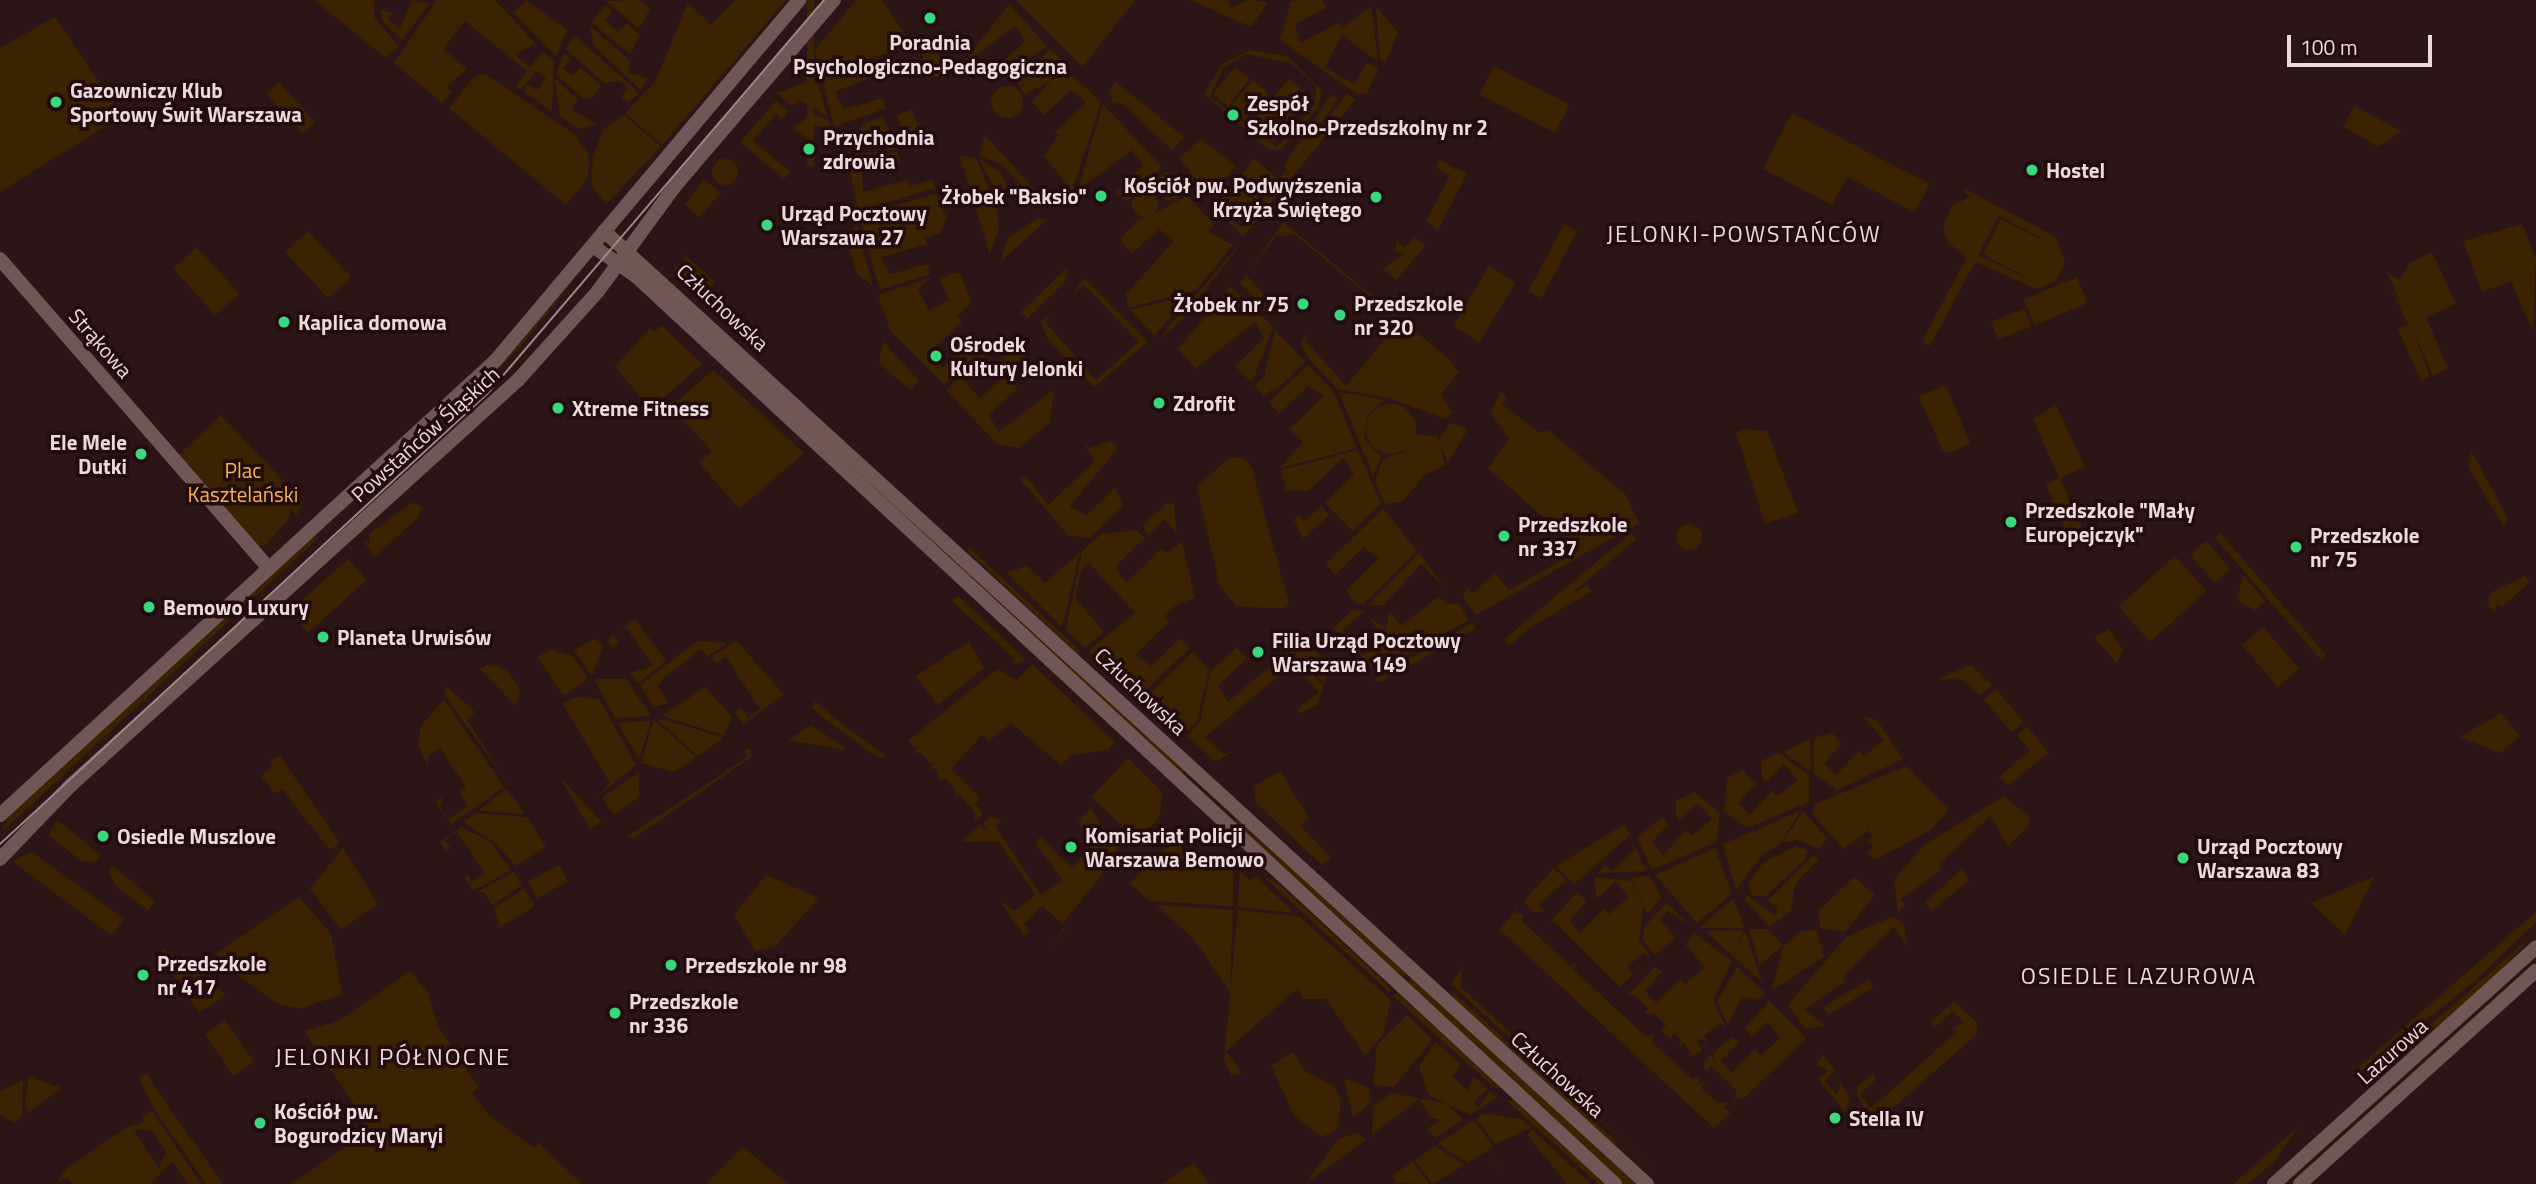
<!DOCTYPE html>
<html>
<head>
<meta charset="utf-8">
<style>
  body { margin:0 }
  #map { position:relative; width:2536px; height:1184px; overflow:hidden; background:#2c1517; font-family:"Titillium Web",sans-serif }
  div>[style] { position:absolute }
  .green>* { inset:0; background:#3b2200; transform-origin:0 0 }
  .round { border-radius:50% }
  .secondary>* { height:14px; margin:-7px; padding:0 7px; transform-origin:7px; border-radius:7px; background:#715657 }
  .tram>* { height:2px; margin:-1px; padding:0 1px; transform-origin:1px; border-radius:1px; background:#9a8788 }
  .dots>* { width:19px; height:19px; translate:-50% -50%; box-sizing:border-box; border:4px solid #220c0e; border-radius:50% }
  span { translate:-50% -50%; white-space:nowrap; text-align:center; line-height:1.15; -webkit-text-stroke:7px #220c0e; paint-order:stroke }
  .poi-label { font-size:21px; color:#ebdadb; font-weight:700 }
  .left { translate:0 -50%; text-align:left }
  .right { translate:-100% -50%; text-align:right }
  .street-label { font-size:21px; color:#ebdadb }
  .park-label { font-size:21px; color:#f9b152 }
  .neighbourhood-label { font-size:23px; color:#ebdadb; letter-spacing:2px }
  .quarter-label { font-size:24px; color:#ebdadb; letter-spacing:2px }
  .scale { position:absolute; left:2287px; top:35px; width:145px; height:32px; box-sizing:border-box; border:4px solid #ebdadb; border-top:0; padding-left:9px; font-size:21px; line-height:24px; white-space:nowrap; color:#ebdadb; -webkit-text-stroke:5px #220c0e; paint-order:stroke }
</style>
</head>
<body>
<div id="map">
  <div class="green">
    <i style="clip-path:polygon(314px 0,375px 0,374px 17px,399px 47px,386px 58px)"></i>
    <i style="clip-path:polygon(412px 0,429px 4px,402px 40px,383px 22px,380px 9px,393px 13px,388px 19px,400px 29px)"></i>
    <i style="clip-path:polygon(437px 0,494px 0,504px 9px,535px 43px,515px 55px,530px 67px,543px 52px,554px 60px,552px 112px,523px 91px,529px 84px,537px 90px,546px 78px,536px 71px,521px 90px,516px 86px,527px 71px,465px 21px,443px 49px,467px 69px,446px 87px,452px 92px,442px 103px,394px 63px)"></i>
    <i style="clip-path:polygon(526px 0,567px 30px,556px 56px,514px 13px)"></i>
    <i style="clip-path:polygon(639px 0,650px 9px,639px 29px,606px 1px)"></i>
    <i style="clip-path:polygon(735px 0,786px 0,662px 145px,625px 113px,655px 82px,688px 3px,711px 25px)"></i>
    <i style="left:807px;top:0;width:7px;height:166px"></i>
    <i style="clip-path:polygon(856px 0,882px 0,913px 46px,820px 72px,815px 50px)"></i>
    <i style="clip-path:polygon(1016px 0,1135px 0,1083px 67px)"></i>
    <i style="clip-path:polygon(1190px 0,1228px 0,1231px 8px,1248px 0,1268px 2px,1251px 27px)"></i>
    <i style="clip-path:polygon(1298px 0,1322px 0,1326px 8px,1295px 24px,1300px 43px,1339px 23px,1342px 28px,1371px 7px,1378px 62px,1342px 35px,1325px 68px,1354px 84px,1367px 62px,1379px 68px,1367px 93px,1357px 94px,1280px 40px,1291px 2px)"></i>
    <i style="clip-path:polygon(1009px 4px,1047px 46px,1006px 75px,998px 66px,1025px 41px,1015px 26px,960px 67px)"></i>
    <i style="clip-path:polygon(605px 5px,612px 11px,605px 20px,618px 32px,627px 23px,640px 35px,630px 54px,592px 23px)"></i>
    <i style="clip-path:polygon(1376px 7px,1398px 32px,1386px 62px,1380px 59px)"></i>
    <i style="clip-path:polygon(55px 17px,122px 116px,0 192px,0 48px)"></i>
    <i style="clip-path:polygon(589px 25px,630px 61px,628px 73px,648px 78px,641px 90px,594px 46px)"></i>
    <i style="clip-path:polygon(574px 35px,637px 91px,637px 96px,627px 102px,621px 97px,628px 87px,620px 81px,604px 83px,566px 49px)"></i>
    <i style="clip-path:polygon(923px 38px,951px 69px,950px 73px,928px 79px,918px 40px)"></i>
    <i style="clip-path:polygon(1050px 49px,1071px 68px,1025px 95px,1017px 82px)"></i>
    <i style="clip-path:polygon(evenodd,1249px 50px,1287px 56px,1321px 89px,1319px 107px,1280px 150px,1268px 149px,1204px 94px,1221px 65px,1249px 50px,1246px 54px,1291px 63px,1316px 86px,1315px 104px,1277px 147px,1210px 97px,1223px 68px,1246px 54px)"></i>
    <i style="clip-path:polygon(564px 53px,571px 59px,563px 68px,572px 76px,581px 68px,601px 86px,593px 97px,584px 99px,556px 75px)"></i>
    <i style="clip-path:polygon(869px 64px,894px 69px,836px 91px,838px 100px,845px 109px,883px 98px,886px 108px,834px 127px,822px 78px)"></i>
    <i style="left:1494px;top:66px;width:85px;height:32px;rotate:27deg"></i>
    <i style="left:1235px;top:67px;width:19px;height:35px;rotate:39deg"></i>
    <i style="clip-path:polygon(1069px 73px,1101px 102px,1072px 191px,1044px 156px,1058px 136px,1055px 132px,1086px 102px,1071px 90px,1044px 115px,1032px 102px,1050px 81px)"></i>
    <i style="clip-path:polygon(485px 74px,574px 134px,589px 155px,588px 178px,566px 205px,449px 108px,475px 76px)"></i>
    <i style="clip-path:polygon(555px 79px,578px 99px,571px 110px,598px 124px,580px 129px,560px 117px)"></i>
    <i style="clip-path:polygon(816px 79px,828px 117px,800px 100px,792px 106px,776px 93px)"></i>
    <i style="left:1289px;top:79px;width:29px;height:58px;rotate:41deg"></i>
    <i style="left:1253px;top:80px;width:20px;height:36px;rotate:41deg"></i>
    <i style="left:279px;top:82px;width:54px;height:17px;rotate:48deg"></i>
    <i style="clip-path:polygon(1116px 82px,1184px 137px,1172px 150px,1123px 104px,1113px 103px,1109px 91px)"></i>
    <i class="round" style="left:991px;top:86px;width:32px;height:32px"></i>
    <i style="left:1332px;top:94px;width:7px;height:87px;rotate:34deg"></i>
    <i style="clip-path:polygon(1347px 94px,1355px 100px,1243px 237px,1214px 206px,1241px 227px)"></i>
    <i style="clip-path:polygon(776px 101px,789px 111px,782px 119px,776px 114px,753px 141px,790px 172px,784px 179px,740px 142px)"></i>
    <i style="clip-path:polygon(1103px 104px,1162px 167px,1127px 201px,1115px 192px,1143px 166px,1132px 150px,1078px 190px)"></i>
    <i style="clip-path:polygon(2354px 106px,2401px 131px,2379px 147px,2343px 127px)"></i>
    <i style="clip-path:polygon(912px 109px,921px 136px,902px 142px,898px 115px)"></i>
    <i style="clip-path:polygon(812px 113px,828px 120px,831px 130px,814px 125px,812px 143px,793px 128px)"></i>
    <i style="clip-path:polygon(1792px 113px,1930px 184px,1915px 212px,1847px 177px,1832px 205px,1763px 169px)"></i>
    <i style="clip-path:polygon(624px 115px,661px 147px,606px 204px,591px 185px,593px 157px,603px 130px)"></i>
    <i style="clip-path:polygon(882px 117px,892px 138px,860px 146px,863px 154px,887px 150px,888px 144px,896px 149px,850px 161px,862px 124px)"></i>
    <i style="clip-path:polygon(985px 135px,1049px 205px,1040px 207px,1003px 165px,979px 156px)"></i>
    <i style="clip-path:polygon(1200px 139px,1236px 166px,1211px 196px,1179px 159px)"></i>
    <i style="clip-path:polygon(897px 151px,900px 162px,862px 173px,863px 192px,908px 180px,910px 186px,932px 180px,935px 188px,858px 211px,849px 166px)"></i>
    <i style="clip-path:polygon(960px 156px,976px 158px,996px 205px,999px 228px,990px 255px)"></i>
    <i class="round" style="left:712px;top:159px;width:26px;height:26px"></i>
    <i style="clip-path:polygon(979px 159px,1012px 179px,1000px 173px,1008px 188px,1021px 191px,1014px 182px,1018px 184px,1037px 209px,995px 190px)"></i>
    <i style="left:1254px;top:159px;width:28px;height:58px;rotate:39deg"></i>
    <i style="clip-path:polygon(1439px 160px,1467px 174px,1438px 230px,1426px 221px,1450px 175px,1435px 167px)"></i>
    <i style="clip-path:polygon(1166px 172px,1168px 174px,1186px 194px,1167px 201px,1152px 184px)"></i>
    <i style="clip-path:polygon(704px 179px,721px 193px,699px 217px,685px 205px)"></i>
    <i style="clip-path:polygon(evenodd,1962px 187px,2056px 237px,2065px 263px,2055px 282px,2036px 289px,1975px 262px,1930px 346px,1922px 342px,1966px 258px,1948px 242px,1943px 228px,1951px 207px,1969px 197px,1962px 187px,1999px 215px,2053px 245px,2001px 219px,1983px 254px,2034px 282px,1978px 255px,1999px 215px)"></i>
    <i class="round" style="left:1132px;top:191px;width:26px;height:26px"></i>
    <i style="clip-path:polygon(935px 194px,947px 218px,940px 233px,925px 238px,927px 244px,881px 257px,890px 274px,928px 264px,930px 274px,880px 290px,859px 215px)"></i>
    <i style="clip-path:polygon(1188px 196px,1214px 225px,1208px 231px,1233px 245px,1196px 290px,1128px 308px,1126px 294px,1174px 241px,1159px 229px,1131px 254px,1120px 238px,1137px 222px)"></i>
    <i style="clip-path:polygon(856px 219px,863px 251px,873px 286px,857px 274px,850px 251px)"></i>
    <i style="clip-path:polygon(1036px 219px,1048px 219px,1000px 262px,1008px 238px)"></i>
    <i style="clip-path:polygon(1283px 222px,1449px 359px,1459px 372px,1441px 394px,1452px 412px,1446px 419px,1389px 398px,1338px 389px,1310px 360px,1300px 343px,1307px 334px,1306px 341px,1346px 386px,1400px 321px,1295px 235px,1276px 236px,1246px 275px,1276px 307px,1272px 314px,1240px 283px)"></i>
    <i style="left:1564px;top:224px;width:15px;height:76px;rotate:28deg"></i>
    <i style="clip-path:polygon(2522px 224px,2536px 259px,2533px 332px,2511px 281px,2482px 292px,2463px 241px)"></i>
    <i style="left:308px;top:231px;width:63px;height:31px;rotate:47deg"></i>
    <i style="clip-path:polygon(1414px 237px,1426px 245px,1396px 280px,1383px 269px,1405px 254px,1394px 251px,1397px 241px,1405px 248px)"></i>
    <i style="left:197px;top:247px;width:63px;height:32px;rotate:48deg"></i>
    <i style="clip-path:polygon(1237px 249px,1182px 320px,1157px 341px,1236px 248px)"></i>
    <i style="clip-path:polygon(2432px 252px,2456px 304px,2426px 317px,2448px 369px,2433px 376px,2387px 272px,2400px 280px,2410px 263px)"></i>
    <i style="clip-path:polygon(683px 253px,715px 282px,706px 294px,674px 268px,685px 261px)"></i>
    <i style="clip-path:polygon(1069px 266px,1064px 283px,1027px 319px,1021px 312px)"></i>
    <i style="left:1489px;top:266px;width:31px;height:70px;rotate:31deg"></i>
    <i style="clip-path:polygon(959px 272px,972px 302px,957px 316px,962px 322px,927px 355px,943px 367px,973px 338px,986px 356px,944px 384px,890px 330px,878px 295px,931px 278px,918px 289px,929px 310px,950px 300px,939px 278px)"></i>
    <i style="left:2077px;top:277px;width:28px;height:58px;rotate:67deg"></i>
    <i style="clip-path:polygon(576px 278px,522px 345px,465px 404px,323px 530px,489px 375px)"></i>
    <i style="clip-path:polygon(1084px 278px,1148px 342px,1094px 387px,1047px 338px,1041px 322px,1055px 311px,1045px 322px,1096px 380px,1139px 342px,1084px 285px,1072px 296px)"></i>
    <i style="clip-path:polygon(2388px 283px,2407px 314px,2430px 377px,2421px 381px,2398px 329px,2408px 324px)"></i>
    <i style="clip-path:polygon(1231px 287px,1273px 327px,1252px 383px,1235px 366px,1264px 338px,1255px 322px,1195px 369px,1178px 349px)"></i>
    <i style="clip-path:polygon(1191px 295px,1154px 336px,1130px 310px)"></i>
    <i style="left:2024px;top:309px;width:19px;height:35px;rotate:69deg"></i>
    <i style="clip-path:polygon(661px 325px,702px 364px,651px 409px,615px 367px,650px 328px,655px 332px)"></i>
    <i style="clip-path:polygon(1275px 330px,1305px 362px,1266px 399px,1278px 385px,1264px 396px,1254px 386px,1264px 377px)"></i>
    <i style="left:1004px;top:332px;width:33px;height:18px;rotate:50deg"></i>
    <i style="clip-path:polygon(883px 341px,919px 381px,910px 390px,879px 363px)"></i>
    <i style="clip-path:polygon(1308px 365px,1333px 391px,1357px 448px,1280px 468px,1303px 442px,1290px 429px,1324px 396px,1308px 386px,1279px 414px,1269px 402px)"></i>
    <i style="clip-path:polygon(969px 367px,963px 379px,980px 399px,1004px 375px,1018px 388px,989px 415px,999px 432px,1054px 389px,1050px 423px,1018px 448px,997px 444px,946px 390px)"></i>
    <i style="clip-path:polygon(713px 370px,804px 453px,739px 509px,699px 463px,712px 451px,671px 407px)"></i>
    <i style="clip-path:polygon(1946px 385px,1970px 443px,1950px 453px,1942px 450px,1919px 396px)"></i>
    <i style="clip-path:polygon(1339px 392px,1385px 400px,1368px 414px,1364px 438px,1381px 457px,1373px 476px)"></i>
    <i style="clip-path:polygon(1500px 392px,1507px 397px,1502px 404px,1540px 433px,1548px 430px,1626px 495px,1639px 523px,1476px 615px,1463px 599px,1467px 587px,1473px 593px,1495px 573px,1509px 590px,1580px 550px,1488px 468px,1509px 439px,1491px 414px)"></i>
    <i class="round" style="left:1366px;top:404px;width:50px;height:50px"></i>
    <i style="clip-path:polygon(2056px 405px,2085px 467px,2060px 478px,2082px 528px,2067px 535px,2046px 484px,2059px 478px,2033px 419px)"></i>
    <i style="clip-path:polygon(221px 415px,303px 502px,296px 516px,290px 507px,289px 519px,265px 545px,257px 545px,179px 455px)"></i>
    <i style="clip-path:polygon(1450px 423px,1468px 429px,1448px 463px,1438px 441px)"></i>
    <i style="clip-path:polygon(1741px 429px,1767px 431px,1798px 513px,1765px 524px,1736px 433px)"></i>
    <i style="clip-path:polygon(1415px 435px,1437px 436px,1445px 465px,1425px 475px,1402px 502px,1385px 504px,1375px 481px,1383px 459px,1404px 452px)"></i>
    <i style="clip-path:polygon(1082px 440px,1089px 448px,1111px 441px,1118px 448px,1070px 506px,1086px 516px,1115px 488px,1123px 506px,1090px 538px,1068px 535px,1020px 479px,1025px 475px,1048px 505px,1094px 462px)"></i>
    <i style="clip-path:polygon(1358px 450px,1381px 504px,1353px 531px,1325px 503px,1354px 474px,1343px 458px,1308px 491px,1286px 490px,1281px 470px)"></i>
    <i style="clip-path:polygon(2471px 451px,2508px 518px,2504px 527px,2468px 467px)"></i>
    <i style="clip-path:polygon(1240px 457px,1251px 465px,1289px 604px,1285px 608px,1237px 607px,1220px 587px,1197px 487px,1229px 458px)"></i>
    <i style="clip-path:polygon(413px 502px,421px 507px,419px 517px,374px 557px,363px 540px,370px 544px,369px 534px)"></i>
    <i style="clip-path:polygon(1167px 503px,1174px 504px,1177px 534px,1165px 519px,1148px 535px,1143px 525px)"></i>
    <i style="clip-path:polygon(1321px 506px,1329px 515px,1303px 539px,1294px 520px,1299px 515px,1305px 521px)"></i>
    <i style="clip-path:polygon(1383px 508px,1417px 551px,1364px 604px,1357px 604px,1346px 591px,1379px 558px,1364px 547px,1335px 575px,1326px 564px)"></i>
    <i class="round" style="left:1676px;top:524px;width:26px;height:26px"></i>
    <i style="clip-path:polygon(1136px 530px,1145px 538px,1116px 566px,1121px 577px,1127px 582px,1162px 548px,1167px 553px,1182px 541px,1195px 598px,1176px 605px,1164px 617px,1169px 622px,1135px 655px,1151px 666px,1180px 638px,1190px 648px,1140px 696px,1088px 651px,1135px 613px,1089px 563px,1081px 570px,1075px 598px,1104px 632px,1085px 648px,1066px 630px,1082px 551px,1101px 534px)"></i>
    <i style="left:1631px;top:533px;width:8px;height:166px;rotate:50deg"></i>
    <i style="left:2220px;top:533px;width:162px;height:7px;rotate:49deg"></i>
    <i style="clip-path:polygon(314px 534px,318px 538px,0 834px,12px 811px)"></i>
    <i style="left:2206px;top:541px;width:37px;height:21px;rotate:49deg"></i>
    <i style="left:969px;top:547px;width:152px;height:4px;rotate:43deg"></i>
    <i style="clip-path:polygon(1080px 552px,1062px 627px,1007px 573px,1027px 566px,1045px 583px)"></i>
    <i style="clip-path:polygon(1419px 553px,1447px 590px,1421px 564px,1384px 605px,1368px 605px)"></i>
    <i style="left:2175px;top:556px;width:47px;height:76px;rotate:48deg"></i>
    <i style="left:348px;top:559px;width:28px;height:79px;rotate:48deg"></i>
    <i style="clip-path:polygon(957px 559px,1187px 770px,1179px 776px,952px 565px)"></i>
    <i style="clip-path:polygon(2243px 575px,2265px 601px,2255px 610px,2237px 600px)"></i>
    <i style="clip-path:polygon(2525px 576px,2530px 582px,2502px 607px,2497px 603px,2495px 613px,2487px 604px,2492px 592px)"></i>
    <i style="left:1587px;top:585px;width:8px;height:74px;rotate:60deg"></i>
    <i style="clip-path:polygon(958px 596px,1025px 659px,1022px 662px,1010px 664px,1015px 659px,951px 600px)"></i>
    <i style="clip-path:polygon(1439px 596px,1446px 604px,1459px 603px,1469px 620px,1376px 671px,1333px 628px,1352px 610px,1365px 611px,1342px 630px,1363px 656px,1383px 638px,1368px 616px,1386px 629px,1389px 611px,1402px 626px)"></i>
    <i style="clip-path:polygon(635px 619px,666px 661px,638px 683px,629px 673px,653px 666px,626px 627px,614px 635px,619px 642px,612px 647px,608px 639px)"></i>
    <i style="clip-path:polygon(1473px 622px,1475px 629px,1381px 682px,1372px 681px)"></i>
    <i style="left:2263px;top:627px;width:55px;height:28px;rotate:49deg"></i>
    <i style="clip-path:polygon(2109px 629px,2123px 649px,2117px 663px,2094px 638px)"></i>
    <i style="clip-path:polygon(1283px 633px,1297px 634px,1325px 660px,1316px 668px,1327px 672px,1324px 683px,1286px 649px)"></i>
    <i style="clip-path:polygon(595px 639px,603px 645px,592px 676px,574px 650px)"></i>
    <i style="clip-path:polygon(697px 641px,728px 643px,707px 657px,701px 649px,662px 679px,658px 687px,669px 703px,654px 707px,640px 685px)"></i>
    <i style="clip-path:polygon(737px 641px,784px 695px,743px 724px,735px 712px,742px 708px,748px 718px,760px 709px,726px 657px,716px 663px,711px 657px)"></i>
    <i style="clip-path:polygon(969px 642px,984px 668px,938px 705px,915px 676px)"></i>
    <i style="clip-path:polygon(1237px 647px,1247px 658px,1218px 686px,1228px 702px,1287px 652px,1324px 685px,1318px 704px,1301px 713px,1297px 710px,1319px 692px,1292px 665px,1205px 737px,1224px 754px,1233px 751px,1216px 762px,1187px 736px,1200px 722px,1211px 671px)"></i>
    <i style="clip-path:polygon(551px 650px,573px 656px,588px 678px,564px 696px,537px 657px)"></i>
    <i style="clip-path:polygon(1193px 652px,1209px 669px,1197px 721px,1188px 731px,1177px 722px,1172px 727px,1144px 699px)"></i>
    <i style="clip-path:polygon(490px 664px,507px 670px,520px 690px,515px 705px,480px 669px)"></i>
    <i style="clip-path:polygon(1032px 664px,1115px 742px,1108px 750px,1071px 755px,1061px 765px,1011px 723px,989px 741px,982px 735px,951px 769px,980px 798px,975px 803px,983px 814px,973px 821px,976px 814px,960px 795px,955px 799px,956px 790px,945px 778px,940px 782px,936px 768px,929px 770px,933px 765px,920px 752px,913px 754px,917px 749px,908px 741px,997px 669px,1017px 680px)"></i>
    <i style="clip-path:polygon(1971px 665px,1992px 685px,1980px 695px,1960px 678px,1936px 680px)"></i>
    <i style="clip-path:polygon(594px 679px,626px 679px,651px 716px,615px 718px)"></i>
    <i style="clip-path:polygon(446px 686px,475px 712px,467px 720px,508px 784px,444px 694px)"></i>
    <i style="clip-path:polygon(705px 687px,732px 717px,724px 735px,662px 716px)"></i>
    <i style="left:1996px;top:689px;width:43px;height:16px;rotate:50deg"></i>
    <i style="clip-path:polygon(577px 697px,599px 699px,636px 765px,594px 799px,610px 783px,562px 703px)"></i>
    <i style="clip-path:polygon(444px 699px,504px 787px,451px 824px,435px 802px,443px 797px,440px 807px,449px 819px,468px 806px,459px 792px,466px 787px,440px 748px,428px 756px,428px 766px,418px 745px,421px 726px)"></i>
    <i style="clip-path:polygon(815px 701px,848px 729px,886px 756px,879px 758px,822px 717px,812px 708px)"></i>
    <i style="clip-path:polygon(2501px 713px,2520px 736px,2500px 753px,2460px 737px)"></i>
    <i style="clip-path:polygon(1863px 716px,1877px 720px,1903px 759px,1837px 790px,1814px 774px,1814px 738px,1832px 733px,1842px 744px,1824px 763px,1836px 775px,1859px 751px,1864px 756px,1884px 740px)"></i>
    <i style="clip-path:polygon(654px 720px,696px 757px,675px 772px,641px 763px)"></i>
    <i style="clip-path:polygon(651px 721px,640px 756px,638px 758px,618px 723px)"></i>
    <i style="clip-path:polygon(659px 721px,662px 719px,724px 738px,698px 756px)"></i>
    <i style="clip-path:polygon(811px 725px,844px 747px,844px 750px,788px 740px)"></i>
    <i style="clip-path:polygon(2027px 726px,2049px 753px,2008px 785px,1999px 777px,2030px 750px,2017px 736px)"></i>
    <i style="clip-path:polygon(1810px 739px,1811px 769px,1809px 770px,1783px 752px)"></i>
    <i style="clip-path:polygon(751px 748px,750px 758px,634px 838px,626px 837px,747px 757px,744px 750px)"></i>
    <i style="clip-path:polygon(1779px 753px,1809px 775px,1809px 802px,1747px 828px,1724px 811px,1727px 778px,1743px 770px,1755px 784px,1738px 803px,1749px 815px,1772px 791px,1778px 796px,1798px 780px,1784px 764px,1766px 782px,1762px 778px,1761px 761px)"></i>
    <i style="clip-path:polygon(280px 756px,340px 843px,330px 850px,282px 789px,275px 794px,261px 776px,272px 767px,270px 760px)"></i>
    <i style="clip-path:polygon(1128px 758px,1163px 793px,1159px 818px,1138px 840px,1091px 797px)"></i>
    <i style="clip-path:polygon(1907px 766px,1949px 810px,1929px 831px,1877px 859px,1866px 854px,1873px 846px,1869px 841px,1856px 848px,1872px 837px,1869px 830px,1843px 849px,1812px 813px,1815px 804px)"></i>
    <i style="clip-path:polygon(1280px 771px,1310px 819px,1300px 825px,1332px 859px,1322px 865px,1255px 802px,1254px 786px)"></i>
    <i style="clip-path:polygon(639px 772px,639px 797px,614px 815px,602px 798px)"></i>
    <i style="clip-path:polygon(559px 776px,601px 821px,601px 822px,590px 829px)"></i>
    <i style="clip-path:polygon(507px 789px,525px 814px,481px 811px,480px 809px)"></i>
    <i style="clip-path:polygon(1694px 792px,1720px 813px,1716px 842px,1652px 870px,1637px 837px,1663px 817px,1669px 824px,1652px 842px,1663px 855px,1686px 830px,1692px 836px,1712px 819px,1698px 803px,1679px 821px,1676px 817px,1676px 801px)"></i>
    <i style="clip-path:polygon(2004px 796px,2029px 817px,2028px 827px,2008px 846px,1990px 816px,1939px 865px,1941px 870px,1901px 899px,1906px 905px,1898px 912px,1894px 880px,1924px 845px)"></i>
    <i style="clip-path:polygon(1091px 808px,1106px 832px,1111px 827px,1126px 840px,1103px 864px,1088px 850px,1097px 840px,1078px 821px)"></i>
    <i style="clip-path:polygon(1801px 810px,1780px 844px,1762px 855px,1736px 890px,1723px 844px,1753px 831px,1767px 839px,1755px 831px)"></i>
    <i style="clip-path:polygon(1803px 811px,1827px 838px,1819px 849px,1798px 840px,1782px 843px)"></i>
    <i style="clip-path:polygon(476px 813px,527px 817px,546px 847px,516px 866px,494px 842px,463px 822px)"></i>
    <i style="clip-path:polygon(991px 816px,1001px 822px,995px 826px,1041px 895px,1063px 880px,1035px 843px,1040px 837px,1072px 867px,1085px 854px,1104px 872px,1064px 922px,1065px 929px,1046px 950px,1065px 926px,1042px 906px,1024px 924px,1030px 931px,1024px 936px,1000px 900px,1014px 911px,1036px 895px,998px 841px,961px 842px,979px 826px,989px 832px,983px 823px)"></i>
    <i style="left:1238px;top:817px;width:230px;height:9px;rotate:43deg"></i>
    <i style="clip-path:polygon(58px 820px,100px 855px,94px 863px,80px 860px,48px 835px)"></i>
    <i style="clip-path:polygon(1625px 824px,1630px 835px,1574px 884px,1556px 866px)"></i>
    <i style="clip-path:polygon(461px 827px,491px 842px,511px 870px,473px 891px,464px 877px,468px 874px,472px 882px,485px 873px,457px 832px,444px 841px,451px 848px,446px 851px,440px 842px)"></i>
    <i style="clip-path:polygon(1179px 836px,1183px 856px,1205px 854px,1213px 862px,1223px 852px,1233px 861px,1233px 906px,1149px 901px,1130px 883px)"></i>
    <i style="clip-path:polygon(1631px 843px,1634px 845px,1646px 871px,1598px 873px,1606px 865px,1612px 871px,1635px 850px)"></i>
    <i style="clip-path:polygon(1796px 846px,1807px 850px,1805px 859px,1766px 896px,1753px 896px,1748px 884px,1763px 863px)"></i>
    <i style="clip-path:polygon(343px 848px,378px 904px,341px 930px,310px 889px)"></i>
    <i style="clip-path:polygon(1715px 848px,1732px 894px,1697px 923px,1655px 875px)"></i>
    <i style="clip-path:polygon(32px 852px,124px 919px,112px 936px,12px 861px)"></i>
    <i style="clip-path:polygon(1813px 856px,1820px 858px,1795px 884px,1791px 911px,1769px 927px,1746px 901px,1745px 894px,1776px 916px,1778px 907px,1767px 901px)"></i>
    <i style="left:559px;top:865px;width:19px;height:35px;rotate:62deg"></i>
    <i style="clip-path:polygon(113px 866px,155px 901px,148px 911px,116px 886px,108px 871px)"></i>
    <i style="clip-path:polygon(1554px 868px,1572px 886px,1565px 881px,1539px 905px,1544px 911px,1534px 912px,1523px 902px)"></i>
    <i style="clip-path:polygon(1963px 868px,1969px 881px,1931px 911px,1925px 903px)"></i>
    <i style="clip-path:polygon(1240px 871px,1250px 880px,1256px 876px,1295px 913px,1237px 907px)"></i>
    <i style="clip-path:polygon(514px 872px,522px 885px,492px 905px,483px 892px,475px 893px)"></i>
    <i style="clip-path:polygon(766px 875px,819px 898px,775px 947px,755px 951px,734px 915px)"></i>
    <i style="clip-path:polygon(1649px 876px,1662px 897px,1647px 914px,1631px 877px)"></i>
    <i style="clip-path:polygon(2375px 876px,2345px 935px,2311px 903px)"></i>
    <i style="clip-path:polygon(1264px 877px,1279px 884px,1392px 989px,1389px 992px)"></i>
    <i style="clip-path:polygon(1594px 877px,1632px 881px,1643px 906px,1639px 941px,1652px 959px,1643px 953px,1627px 967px,1633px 974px,1620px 987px,1554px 921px,1548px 925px,1577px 892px,1587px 901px,1569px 921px,1580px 933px,1604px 908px,1609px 914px,1629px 897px,1615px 881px,1597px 899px)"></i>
    <i style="clip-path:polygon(1854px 877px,1875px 895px,1845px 932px,1820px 928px,1818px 911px)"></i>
    <i style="clip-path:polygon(524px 888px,535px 906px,500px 927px,494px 908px)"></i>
    <i style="clip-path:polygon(299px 897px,331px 934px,342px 994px,300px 1009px,276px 1003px,228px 968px,224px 972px,211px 964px,218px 952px)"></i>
    <i style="clip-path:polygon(1734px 898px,1744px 928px,1701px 928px,1702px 925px)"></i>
    <i style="clip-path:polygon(1667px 902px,1689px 926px,1668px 911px,1659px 919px,1676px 938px,1654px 955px,1643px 940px,1644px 927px)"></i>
    <i style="clip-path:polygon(1156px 905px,1233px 910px,1230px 992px,1193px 938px)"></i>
    <i style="clip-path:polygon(1518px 908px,1516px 915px,1524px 913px,1522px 921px,1570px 966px,1577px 963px,1573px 969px,1645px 1036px,1655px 1035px,1651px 1041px,1692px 1079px,1700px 1077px,1698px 1085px,1706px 1082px,1701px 1088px,1718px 1103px,1728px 1103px,1723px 1108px,1731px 1112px,1714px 1128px,1499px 929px)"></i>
    <i style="clip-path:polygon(1238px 910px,1300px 917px,1391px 1000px,1383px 1035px,1365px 1055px,1326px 999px,1303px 999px,1298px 988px,1226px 1051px,1242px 1074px,1231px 1075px,1224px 1059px)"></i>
    <i style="clip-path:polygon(2536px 912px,2536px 922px,2475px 981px,2358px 1074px,2357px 1068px)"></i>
    <i style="clip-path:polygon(1894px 916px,1904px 925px,1908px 947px,1894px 927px,1844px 976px,1845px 981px,1805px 1010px,1825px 1025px,1805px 1029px,1788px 1005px,1846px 937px)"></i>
    <i style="clip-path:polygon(1749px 929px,1768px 929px,1783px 945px,1760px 965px)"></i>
    <i style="clip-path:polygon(1744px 930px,1738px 947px,1745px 931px,1762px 982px,1705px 931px)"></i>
    <i style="clip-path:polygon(1817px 930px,1824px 957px,1771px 991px,1784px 946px,1801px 931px)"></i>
    <i style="clip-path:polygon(2536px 932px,2484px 988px,2386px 1071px,2386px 1064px)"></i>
    <i style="clip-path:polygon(1694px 933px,1732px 961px,1713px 1001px,1726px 1028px,1720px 1023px,1704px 1036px,1709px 1046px,1702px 1038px,1697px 1042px,1703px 1051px,1692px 1056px,1685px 1043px,1677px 1045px,1682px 1040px,1675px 1033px,1670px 1038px,1661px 1030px,1666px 1025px,1653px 1013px,1644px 1014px,1648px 1008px,1634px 995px,1627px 996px,1655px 967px,1662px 972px,1645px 991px,1656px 1003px,1680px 979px,1685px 984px,1705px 968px,1686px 945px)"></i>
    <i style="clip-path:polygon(163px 948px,226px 994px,199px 1013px,161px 957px)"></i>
    <i style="clip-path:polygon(1463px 966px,1460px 986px,1659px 1174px,1451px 984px)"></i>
    <i style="clip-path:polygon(1737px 967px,1765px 993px,1758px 1000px,1742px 997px,1728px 1024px,1717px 1002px)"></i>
    <i style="clip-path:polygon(410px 971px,428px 992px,438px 1026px,479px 1087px,472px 1093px,489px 1115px,534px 1148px,539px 1143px,582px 1184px,291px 1184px,347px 1146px,365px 1120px,304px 1031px,341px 1020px)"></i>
    <i style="clip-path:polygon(1411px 978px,1638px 1184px,1624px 1184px,1407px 985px)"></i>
    <i style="left:1869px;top:979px;width:9px;height:54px;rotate:58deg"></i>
    <i style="clip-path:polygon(1450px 989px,1616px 1142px,1614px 1145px,1456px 1000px)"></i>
    <i style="left:1397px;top:993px;width:139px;height:5px;rotate:42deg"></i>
    <i style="clip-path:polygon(1769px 1001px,1806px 1038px,1744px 1098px,1734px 1099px,1737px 1091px,1711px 1066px,1705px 1071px,1704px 1062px,1711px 1054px,1717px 1070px,1713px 1053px,1733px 1037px,1739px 1042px,1721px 1061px,1732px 1073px,1755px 1049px,1761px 1055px,1781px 1038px,1767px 1022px,1752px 1037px,1745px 1028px)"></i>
    <i style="clip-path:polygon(1954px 1001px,1977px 1023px,1977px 1034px,1883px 1117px,1870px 1118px,1857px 1095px,1857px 1087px,1873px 1074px,1876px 1079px,1860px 1094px,1870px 1107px,1880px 1101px,1956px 1032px,1953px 1028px,1963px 1022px,1953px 1011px,1934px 1027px,1931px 1022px)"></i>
    <i style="clip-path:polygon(1407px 1015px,1432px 1040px,1394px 1087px,1373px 1085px,1377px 1045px)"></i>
    <i style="left:225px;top:1020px;width:51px;height:25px;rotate:55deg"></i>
    <i style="clip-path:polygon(1436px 1042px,1461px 1065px,1452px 1077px,1468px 1091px,1473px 1076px,1488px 1089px,1473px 1102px,1478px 1108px,1490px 1091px,1497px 1098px,1470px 1115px,1429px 1095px,1419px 1066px)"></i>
    <i style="clip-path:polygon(1293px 1052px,1306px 1072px,1333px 1085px,1341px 1100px,1338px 1129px,1322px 1137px,1294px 1115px,1271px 1065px)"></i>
    <i style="clip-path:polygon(1823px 1055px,1835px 1070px,1825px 1081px,1837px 1095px,1841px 1082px,1850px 1098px,1845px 1112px,1818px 1079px,1828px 1071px,1816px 1065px)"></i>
    <i style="clip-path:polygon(147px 1073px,154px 1086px,223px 1184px,206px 1184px,153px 1107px,139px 1078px)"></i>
    <i style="clip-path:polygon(29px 1077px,62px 1088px,28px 1113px,25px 1101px)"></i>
    <i style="clip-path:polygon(1344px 1078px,1369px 1088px,1371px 1102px,1353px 1118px)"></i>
    <i style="clip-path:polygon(23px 1080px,22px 1117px,14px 1123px,0 1115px,0 1091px)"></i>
    <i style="clip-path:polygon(1392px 1093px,1447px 1104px,1463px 1120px,1435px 1138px,1427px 1129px,1440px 1120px,1430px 1117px,1419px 1099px,1374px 1133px,1377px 1142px,1372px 1133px,1373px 1106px)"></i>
    <i style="clip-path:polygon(1506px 1100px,1514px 1100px,1605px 1184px,1598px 1184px)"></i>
    <i style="clip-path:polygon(evenodd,151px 1110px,201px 1184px,188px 1184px,172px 1161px,150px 1184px,72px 1184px,67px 1177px,55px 1184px,66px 1169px,127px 1127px,145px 1122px,142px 1117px,151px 1110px,141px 1129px,152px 1131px,166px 1152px,159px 1168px,134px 1131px,141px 1129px)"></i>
    <i style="clip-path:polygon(1483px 1113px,1521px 1119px,1531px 1128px,1496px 1144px,1476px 1119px)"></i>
    <i style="clip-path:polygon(1474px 1120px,1493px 1146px,1487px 1151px,1509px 1184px,1486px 1151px,1468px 1163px,1438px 1144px)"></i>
    <i style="clip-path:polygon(2299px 1126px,2273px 1163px,2248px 1184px,2233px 1184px)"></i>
    <i style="clip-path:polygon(1533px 1130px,1591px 1184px,1567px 1184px,1527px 1135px)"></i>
    <i style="clip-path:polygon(1356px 1133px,1367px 1139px,1305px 1184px,1338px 1139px)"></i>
    <i style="clip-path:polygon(1435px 1146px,1465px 1165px,1432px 1184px,1415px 1160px)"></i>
    <i style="clip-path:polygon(743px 1147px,788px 1184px,706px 1184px)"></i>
    <i style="clip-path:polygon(1413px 1161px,1429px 1184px,1396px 1183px,1392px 1176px)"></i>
    <i style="clip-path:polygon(1194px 1163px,1209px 1184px,1161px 1184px)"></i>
  </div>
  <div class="secondary">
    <i style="left:604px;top:231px;width:1413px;rotate:42.42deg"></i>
    <i style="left:593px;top:246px;width:54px;rotate:35.2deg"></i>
    <i style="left:637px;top:277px;width:1334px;rotate:42.84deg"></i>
    <i style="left:0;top:259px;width:410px;rotate:49deg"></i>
    <i style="left:0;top:815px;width:673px;rotate:-42.53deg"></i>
    <i style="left:496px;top:360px;width:471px;rotate:-49.9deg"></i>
    <i style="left:0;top:859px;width:103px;rotate:-46.2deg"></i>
    <i style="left:71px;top:785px;width:603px;rotate:-42.18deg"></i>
    <i style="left:518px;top:380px;width:120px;rotate:-48deg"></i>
    <i style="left:598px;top:291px;width:130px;rotate:-53.7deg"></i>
    <i style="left:675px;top:186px;width:245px;rotate:-49.5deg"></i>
    <i style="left:2274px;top:1184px;width:353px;rotate:-42.1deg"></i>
    <i style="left:2300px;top:1184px;width:318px;rotate:-42.1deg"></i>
  </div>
  <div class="tram">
    <i style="left:0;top:844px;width:664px;rotate:-42.74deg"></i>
    <i style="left:488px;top:393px;width:517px;rotate:-49.47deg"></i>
  </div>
  <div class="dots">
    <i style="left:930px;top:18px;background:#39d87f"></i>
    <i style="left:56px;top:102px;background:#39d87f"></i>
    <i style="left:1233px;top:115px;background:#39d87f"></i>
    <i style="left:809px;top:149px;background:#39d87f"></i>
    <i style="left:2032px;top:170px;background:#39d87f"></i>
    <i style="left:1101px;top:196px;background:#39d87f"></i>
    <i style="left:1376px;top:197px;background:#39d87f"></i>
    <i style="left:767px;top:225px;background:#39d87f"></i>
    <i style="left:1303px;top:304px;background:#39d87f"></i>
    <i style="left:1340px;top:315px;background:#39d87f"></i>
    <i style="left:284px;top:322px;background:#39d87f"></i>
    <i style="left:936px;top:356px;background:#39d87f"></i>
    <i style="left:1159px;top:403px;background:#39d87f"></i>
    <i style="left:558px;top:408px;background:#39d87f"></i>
    <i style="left:141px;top:454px;background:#39d87f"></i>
    <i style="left:2011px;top:522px;background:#39d87f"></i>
    <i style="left:1504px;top:536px;background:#39d87f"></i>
    <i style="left:2296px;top:547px;background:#39d87f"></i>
    <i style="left:149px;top:607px;background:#39d87f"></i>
    <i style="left:323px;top:637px;background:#39d87f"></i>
    <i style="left:1258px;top:652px;background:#39d87f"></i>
    <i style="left:103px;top:836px;background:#39d87f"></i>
    <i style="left:1071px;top:847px;background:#39d87f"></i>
    <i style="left:2183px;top:858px;background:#39d87f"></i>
    <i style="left:671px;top:965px;background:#39d87f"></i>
    <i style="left:143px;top:975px;background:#39d87f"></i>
    <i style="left:615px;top:1013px;background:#39d87f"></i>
    <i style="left:1835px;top:1118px;background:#39d87f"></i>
    <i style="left:260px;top:1123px;background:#39d87f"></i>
  </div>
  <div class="poi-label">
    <span style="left:930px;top:54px">Poradnia<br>Psychologiczno-Pedagogiczna</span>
    <span class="left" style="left:70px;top:102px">Gazowniczy Klub<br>Sportowy Świt Warszawa</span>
    <span class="left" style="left:1247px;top:115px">Zespół<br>Szkolno-Przedszkolny nr 2</span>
    <span class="left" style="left:823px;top:149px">Przychodnia<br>zdrowia</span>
    <span class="left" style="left:2046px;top:170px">Hostel</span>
    <span class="right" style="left:1362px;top:197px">Kościół pw. Podwyższenia<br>Krzyża Świętego</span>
    <span class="right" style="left:1087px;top:196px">Żłobek "Baksio"</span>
    <span class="left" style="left:781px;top:225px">Urząd Pocztowy<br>Warszawa 27</span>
    <span class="left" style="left:1354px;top:315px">Przedszkole<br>nr 320</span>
    <span class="right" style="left:1289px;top:304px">Żłobek nr 75</span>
    <span class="left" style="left:298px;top:322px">Kaplica domowa</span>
    <span class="left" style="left:950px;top:356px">Ośrodek<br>Kultury Jelonki</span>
    <span class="left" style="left:1173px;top:403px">Zdrofit</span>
    <span class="left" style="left:572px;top:408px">Xtreme Fitness</span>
    <span class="right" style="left:127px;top:454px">Ele Mele<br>Dutki</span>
    <span class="left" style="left:2025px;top:522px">Przedszkole "Mały<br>Europejczyk"</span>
    <span class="left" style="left:1518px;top:536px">Przedszkole<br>nr 337</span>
    <span class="left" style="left:2310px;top:547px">Przedszkole<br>nr 75</span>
    <span class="left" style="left:163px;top:607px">Bemowo Luxury</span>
    <span class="left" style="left:337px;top:637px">Planeta Urwisów</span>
    <span class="left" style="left:1272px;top:652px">Filia Urząd Pocztowy<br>Warszawa 149</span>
    <span class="left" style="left:1085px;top:847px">Komisariat Policji<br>Warszawa Bemowo</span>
    <span class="left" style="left:117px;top:836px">Osiedle Muszlove</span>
    <span class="left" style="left:2197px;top:858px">Urząd Pocztowy<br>Warszawa 83</span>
    <span class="left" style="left:157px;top:975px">Przedszkole<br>nr 417</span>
    <span class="left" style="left:685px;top:965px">Przedszkole nr 98</span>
    <span class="left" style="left:629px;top:1013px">Przedszkole<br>nr 336</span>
    <span class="left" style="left:274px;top:1123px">Kościół pw.<br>Bogurodzicy Maryi</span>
    <span class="left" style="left:1849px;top:1118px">Stella IV</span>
  </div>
  <div class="street-label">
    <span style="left:723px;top:307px;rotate:43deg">Człuchowska</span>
    <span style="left:101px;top:343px;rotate:49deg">Strąkowa</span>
    <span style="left:425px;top:434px;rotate:-42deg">Powstańców Śląskich</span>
    <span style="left:1141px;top:691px;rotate:43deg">Człuchowska</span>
    <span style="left:2392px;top:1051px;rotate:-42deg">Lazurowa</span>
    <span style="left:1558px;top:1074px;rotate:42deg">Człuchowska</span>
  </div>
  <div class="park-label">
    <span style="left:243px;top:482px">Plac<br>Kasztelański</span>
  </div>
  <div class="neighbourhood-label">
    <span style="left:1744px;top:234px">JELONKI-POWSTAŃCÓW</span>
    <span style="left:2139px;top:976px">OSIEDLE LAZUROWA</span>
  </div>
  <div class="quarter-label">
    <span style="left:393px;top:1057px">JELONKI PÓŁNOCNE</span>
  </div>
  <div class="scale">100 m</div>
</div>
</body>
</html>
